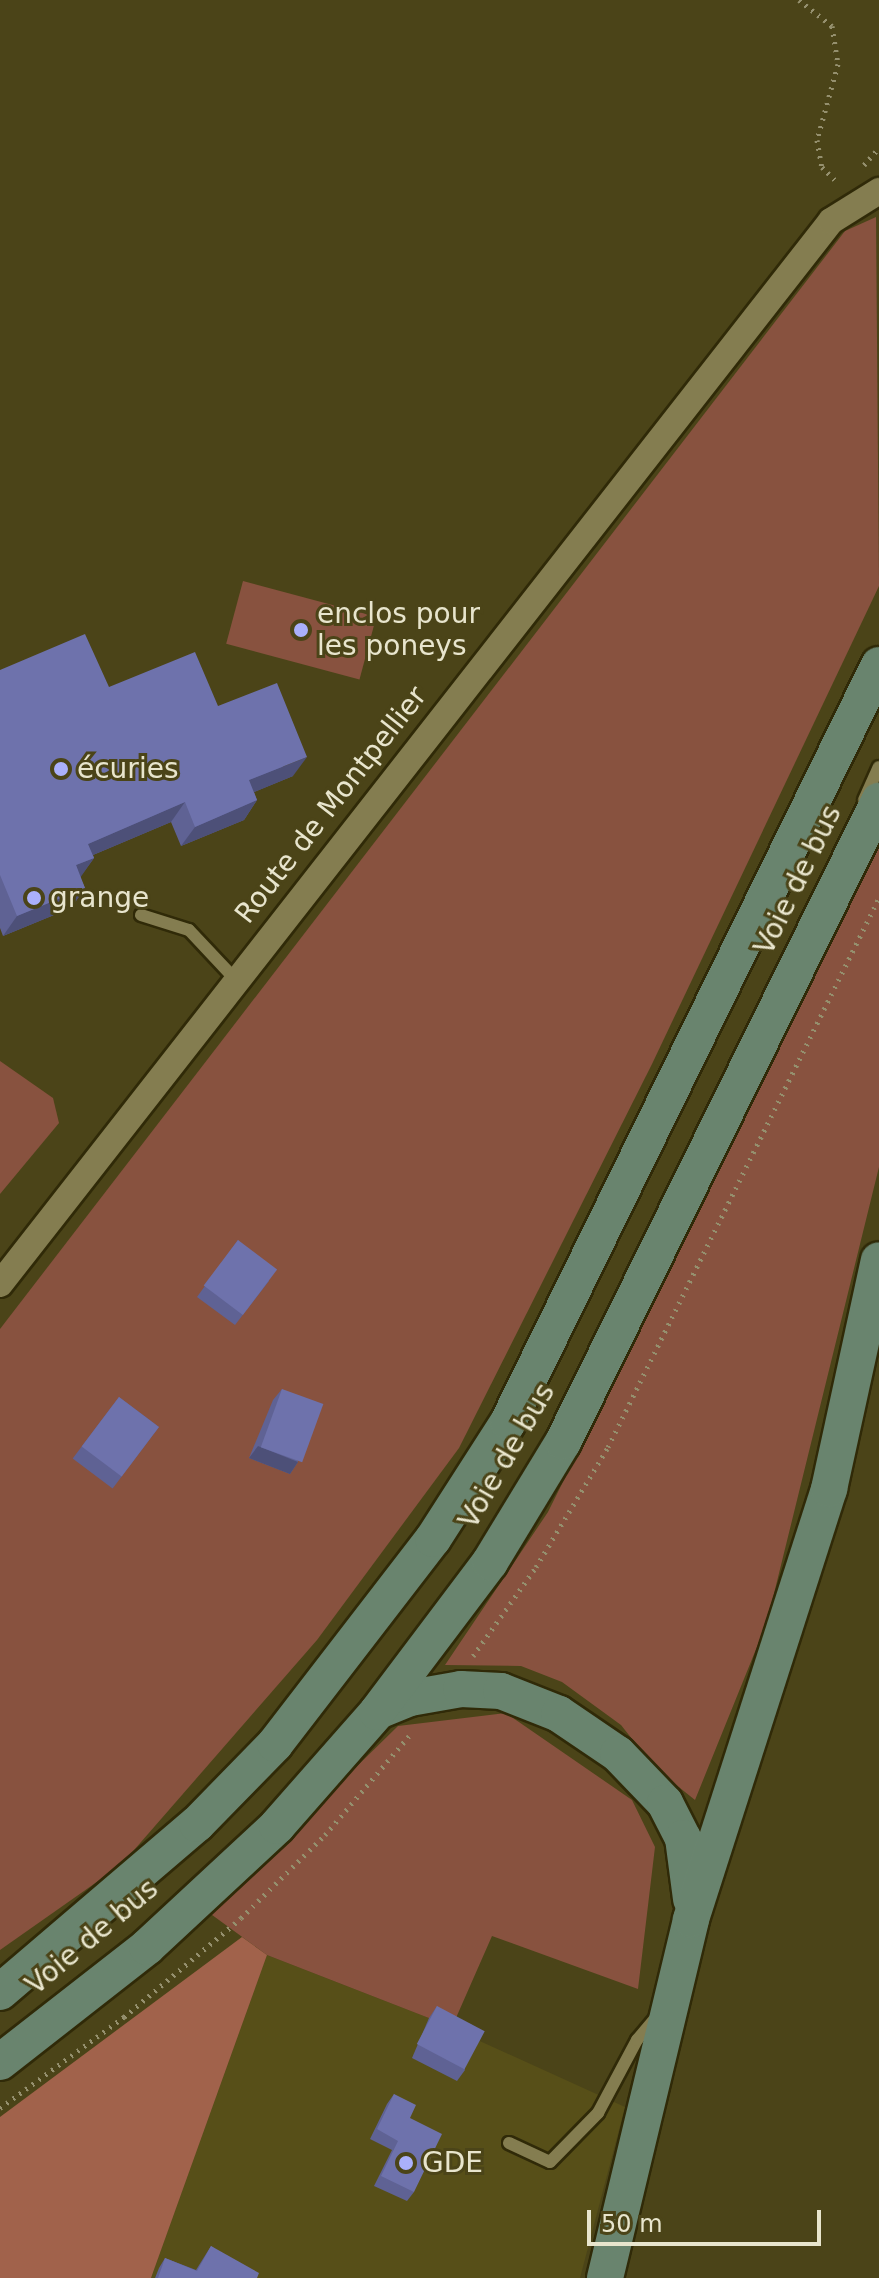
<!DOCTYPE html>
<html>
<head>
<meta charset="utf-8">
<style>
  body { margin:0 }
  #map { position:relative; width:879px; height:2278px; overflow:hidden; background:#4b4418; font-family:"DejaVu Sans",sans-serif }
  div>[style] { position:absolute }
  .built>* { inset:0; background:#574f18 }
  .green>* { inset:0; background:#88523f; transform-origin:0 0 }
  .forest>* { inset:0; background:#a1624b }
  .path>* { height:5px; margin-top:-2.5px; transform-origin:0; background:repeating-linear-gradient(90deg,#95906e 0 2px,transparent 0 8px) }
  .roads { filter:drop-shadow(2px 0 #302a08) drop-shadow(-2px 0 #302a08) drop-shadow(0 2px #302a08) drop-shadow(0 -2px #302a08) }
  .lane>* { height:12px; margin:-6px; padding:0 6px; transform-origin:6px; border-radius:6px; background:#847d50 }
  .street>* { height:26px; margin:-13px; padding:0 13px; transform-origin:13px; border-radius:13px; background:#847d50 }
  .secondary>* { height:36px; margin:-18px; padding:0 18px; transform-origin:18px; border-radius:18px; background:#69846e }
  .wall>* { inset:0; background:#5f6294; transform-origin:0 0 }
  .shaded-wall>* { inset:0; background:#4d5078 }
  .building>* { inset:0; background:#6e72ac; transform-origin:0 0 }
  .dots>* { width:22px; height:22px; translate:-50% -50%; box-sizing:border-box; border:4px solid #4b4418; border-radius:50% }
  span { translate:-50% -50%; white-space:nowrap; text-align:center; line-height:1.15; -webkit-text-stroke:6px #4b4418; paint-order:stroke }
  .poi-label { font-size:28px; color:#e8e5cd }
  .left { translate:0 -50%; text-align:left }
  .street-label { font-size:28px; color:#e8e5cd }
  .scale { position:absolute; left:587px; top:2210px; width:234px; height:36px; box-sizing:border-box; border:4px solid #e8e5cd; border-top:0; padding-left:10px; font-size:24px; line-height:28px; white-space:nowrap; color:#e8e5cd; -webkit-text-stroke:6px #4b4418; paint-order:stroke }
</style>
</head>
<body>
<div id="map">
  <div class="built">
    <i style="clip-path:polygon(267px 1955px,429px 2018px,625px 2107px,580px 2278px,151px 2278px)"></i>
  </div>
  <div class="green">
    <i style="clip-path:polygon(876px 217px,879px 586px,652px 1064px,459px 1448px,317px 1640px,121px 1865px,0 1950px,0 1329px,845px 231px)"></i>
    <i style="left:243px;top:581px;width:138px;height:65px;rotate:15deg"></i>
    <i style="clip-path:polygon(879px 846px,879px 1167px,767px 1622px,695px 1800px,655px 1768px,621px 1725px,562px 1682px,521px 1666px,445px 1665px,548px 1512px)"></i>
    <i style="clip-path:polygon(0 1061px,53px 1098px,59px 1123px,0 1194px)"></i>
    <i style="clip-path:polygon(506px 1713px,632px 1800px,655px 1847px,638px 1989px,492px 1936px,452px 2027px,267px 1955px,208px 1912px,398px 1726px)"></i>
  </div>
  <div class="forest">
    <i style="clip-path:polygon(242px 1937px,267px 1955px,151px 2278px,0 2278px,0 2117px)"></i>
  </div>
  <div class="path">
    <i style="left:799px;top:0;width:42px;rotate:38.2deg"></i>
    <i style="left:832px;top:26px;width:38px;rotate:81deg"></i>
    <i style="left:838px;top:64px;width:79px;rotate:105.4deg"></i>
    <i style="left:817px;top:140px;width:27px;rotate:80deg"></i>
    <i style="left:822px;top:167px;width:23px;rotate:45deg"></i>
    <i style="left:864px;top:165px;width:23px;rotate:-49deg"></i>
    <i style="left:473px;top:1656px;width:109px;rotate:-54.7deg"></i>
    <i style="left:536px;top:1567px;width:140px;rotate:-59deg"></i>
    <i style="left:608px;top:1447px;width:612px;rotate:-63.73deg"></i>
    <i style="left:0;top:2108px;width:154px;rotate:-36.3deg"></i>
    <i style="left:124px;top:2017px;width:153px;rotate:-40.2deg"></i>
    <i style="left:241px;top:1918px;width:118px;rotate:-44.7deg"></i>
    <i style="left:325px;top:1835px;width:130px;rotate:-49.7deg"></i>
  </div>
  <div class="roads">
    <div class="lane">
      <i style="left:864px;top:800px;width:36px;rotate:-66deg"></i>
      <i style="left:141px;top:915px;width:50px;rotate:17.4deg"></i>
      <i style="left:189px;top:930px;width:67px;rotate:46.8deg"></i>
      <i style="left:509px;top:2143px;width:45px;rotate:24.9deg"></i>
      <i style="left:550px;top:2162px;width:69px;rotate:-45.6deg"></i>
      <i style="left:598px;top:2113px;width:83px;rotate:-61.9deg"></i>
      <i style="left:637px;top:2040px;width:31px;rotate:-50deg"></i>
    </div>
    <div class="street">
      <i style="left:0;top:1284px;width:1349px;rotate:-51.98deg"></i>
      <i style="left:831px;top:221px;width:57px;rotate:-32deg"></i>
    </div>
    <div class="secondary">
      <i style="left:378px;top:1711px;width:35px;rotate:-22deg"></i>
      <i style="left:410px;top:1698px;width:52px;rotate:-10deg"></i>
      <i style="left:461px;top:1689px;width:40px;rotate:2.9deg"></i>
      <i style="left:501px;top:1691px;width:62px;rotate:21.6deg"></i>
      <i style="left:559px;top:1714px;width:71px;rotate:34.1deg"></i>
      <i style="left:618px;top:1754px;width:68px;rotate:46.2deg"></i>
      <i style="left:665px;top:1803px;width:39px;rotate:63deg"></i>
      <i style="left:683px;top:1838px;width:62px;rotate:82.5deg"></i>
      <i style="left:0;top:1992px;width:259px;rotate:-40.5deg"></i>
      <i style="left:197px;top:1824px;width:112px;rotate:-45.7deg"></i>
      <i style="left:275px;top:1744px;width:259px;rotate:-52.4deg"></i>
      <i style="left:433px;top:1539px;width:139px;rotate:-57.3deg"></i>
      <i style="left:508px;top:1422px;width:843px;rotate:-63.89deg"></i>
      <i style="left:0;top:2062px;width:187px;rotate:-38deg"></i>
      <i style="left:147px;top:1947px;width:178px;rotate:-42.9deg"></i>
      <i style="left:277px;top:1826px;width:152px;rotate:-48.7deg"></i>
      <i style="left:377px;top:1712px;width:188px;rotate:-53deg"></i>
      <i style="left:490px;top:1562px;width:140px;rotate:-58.7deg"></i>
      <i style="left:563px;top:1442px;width:715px;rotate:-63.76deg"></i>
      <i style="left:605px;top:2278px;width:369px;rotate:-76.5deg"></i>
      <i style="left:691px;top:1919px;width:452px;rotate:-72.2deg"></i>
      <i style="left:829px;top:1489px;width:234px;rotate:-77.7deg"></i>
    </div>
  </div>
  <div class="wall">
    <i style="clip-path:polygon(0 670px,218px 706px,293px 776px,254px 792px,257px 800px,244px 820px,181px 846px,171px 822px,93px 855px,94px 858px,80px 877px,85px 888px,71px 908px,3px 936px,0 928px)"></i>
    <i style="clip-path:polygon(238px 1240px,269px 1281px,235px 1325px,197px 1297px)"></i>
    <i style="clip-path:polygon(282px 1389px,298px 1462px,290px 1474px,249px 1458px,273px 1400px)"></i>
    <i style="left:119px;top:1397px;width:50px;height:77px;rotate:37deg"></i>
    <i style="clip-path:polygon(437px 2006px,465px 2070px,457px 2081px,412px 2058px,429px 2018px)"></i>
    <i style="clip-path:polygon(394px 2094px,410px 2118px,414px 2192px,407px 2201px,374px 2186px,392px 2150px,370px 2139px,387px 2104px)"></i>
    <i style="clip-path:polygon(211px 2246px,257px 2278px,155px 2278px,159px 2268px,165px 2258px,196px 2270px)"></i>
  </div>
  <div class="shaded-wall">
    <i style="clip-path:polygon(307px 757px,293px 776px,235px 800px,249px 780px)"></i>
    <i style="clip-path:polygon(257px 800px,244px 820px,181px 846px,195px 827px)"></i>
    <i style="clip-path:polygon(185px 802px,171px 822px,74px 863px,88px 844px)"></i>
    <i style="clip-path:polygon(94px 858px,80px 878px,76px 865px)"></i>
    <i style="clip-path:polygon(85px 888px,71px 908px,3px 936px,17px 916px)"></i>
    <i style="clip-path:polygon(258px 1446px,298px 1462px,290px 1474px,249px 1458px)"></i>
  </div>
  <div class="building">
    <i style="clip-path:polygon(85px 634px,109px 687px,195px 652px,218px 706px,277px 683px,307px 757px,249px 780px,257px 800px,195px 827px,185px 802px,88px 844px,94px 858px,76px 865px,85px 888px,17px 916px,0 875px,0 670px)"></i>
    <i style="left:238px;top:1240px;width:49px;height:57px;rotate:37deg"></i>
    <i style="left:282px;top:1389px;width:44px;height:62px;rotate:20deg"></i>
    <i style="left:119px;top:1397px;width:50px;height:62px;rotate:37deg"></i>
    <i style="left:437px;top:2006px;width:54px;height:43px;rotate:28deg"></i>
    <i style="clip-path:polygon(394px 2094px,416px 2105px,410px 2118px,442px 2134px,414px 2192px,381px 2176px,398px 2141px,377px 2129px)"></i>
    <i style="clip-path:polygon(211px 2246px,259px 2273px,257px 2278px,158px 2278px,165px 2258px,197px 2271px)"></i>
  </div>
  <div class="dots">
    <i style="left:301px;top:630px;background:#aab0fb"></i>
    <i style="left:61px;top:769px;background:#aab0fb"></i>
    <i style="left:34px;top:898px;background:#aab0fb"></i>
    <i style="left:406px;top:2163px;background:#aab0fb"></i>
  </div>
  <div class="poi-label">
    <span class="left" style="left:317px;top:630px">enclos pour<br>les poneys</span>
    <span class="left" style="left:77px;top:769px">écuries</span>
    <span class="left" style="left:50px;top:898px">grange</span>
    <span class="left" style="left:422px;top:2163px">GDE</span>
  </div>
  <div class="street-label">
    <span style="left:331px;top:805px;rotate:-52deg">Route de Montpellier</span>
    <span style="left:798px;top:880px;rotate:-64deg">Voie de bus</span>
    <span style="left:507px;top:1456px;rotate:-60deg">Voie de bus</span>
    <span style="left:92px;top:1937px;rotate:-40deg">Voie de bus</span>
  </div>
  <div class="scale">50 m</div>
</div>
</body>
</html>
